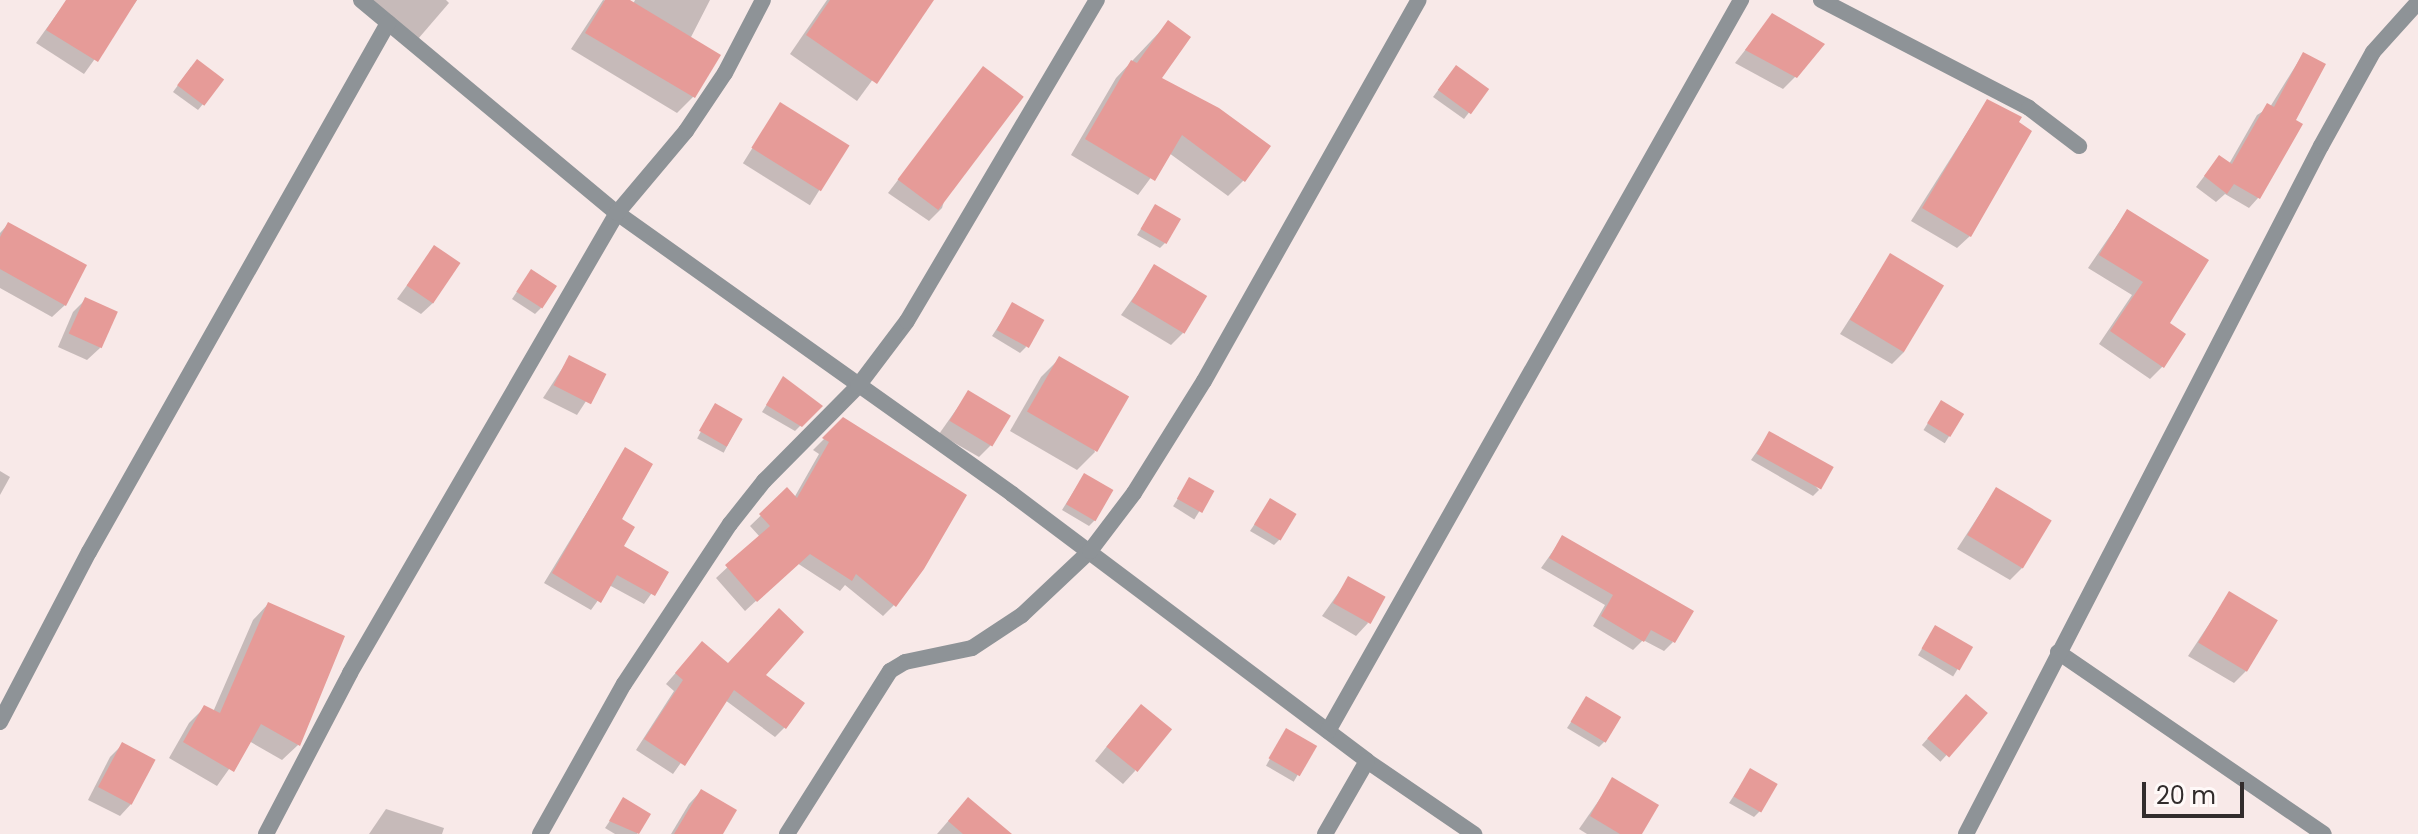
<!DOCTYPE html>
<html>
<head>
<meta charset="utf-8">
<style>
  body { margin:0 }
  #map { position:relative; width:2418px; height:834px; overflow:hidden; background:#f8e9e8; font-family:Poppins,sans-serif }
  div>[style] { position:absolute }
  .shadow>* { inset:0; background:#0003; transform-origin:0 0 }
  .building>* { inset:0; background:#e69b98; transform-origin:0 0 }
  .street>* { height:16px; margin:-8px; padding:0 8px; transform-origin:8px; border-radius:8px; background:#8e9397 }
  span { translate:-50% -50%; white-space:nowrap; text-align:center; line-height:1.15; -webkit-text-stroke:6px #fff9f8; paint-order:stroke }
  .scale { position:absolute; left:2142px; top:782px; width:102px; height:36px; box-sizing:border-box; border:4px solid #322c2c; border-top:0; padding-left:10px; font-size:24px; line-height:28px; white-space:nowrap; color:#322c2c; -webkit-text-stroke:6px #fff9f8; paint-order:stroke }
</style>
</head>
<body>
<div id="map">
  <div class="shadow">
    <i style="clip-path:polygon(67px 0,137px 0,84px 74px,36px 43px)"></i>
    <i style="clip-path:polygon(369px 0,446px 0,449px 3px,418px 39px)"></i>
    <i style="clip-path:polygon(603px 0,633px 4px,635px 0,710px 0,690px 39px,693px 97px,677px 113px,571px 49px)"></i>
    <i style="clip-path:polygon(827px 0,931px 0,857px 101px,790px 54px)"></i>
    <i style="clip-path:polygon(1772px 16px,1796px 76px,1783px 89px,1735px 63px)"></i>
    <i style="clip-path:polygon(1168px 23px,1159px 78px,1244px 180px,1228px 196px,1169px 153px,1138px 195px,1071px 155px,1116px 78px)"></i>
    <i style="clip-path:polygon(2303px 54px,2294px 121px,2301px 125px,2258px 198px,2249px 208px,2225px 194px,2216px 202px,2196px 187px,2219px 157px,2229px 164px,2257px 115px,2270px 107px)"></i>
    <i style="clip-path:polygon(191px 67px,203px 104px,198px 110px,173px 92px)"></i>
    <i style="clip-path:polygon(983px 69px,942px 208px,929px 221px,888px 193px)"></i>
    <i style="clip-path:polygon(1450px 74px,1486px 90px,1464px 119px,1433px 97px)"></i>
    <i style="clip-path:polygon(1987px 101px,1970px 236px,1957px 248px,1911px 221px)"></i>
    <i style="left:780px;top:104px;width:79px;height:70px;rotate:32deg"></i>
    <i style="clip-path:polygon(1155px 207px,1165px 243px,1160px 248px,1137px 235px)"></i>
    <i style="clip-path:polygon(2127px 211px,2163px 366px,2150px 379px,2099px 344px,2132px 295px,2088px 268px)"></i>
    <i style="clip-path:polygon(8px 224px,65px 305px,52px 317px,0 288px,0 233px)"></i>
    <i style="clip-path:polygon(434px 248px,434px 302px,421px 314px,397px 299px)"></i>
    <i style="clip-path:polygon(1890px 256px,1904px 352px,1892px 364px,1840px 334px)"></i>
    <i style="clip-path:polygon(1155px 267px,1183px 333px,1171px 345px,1121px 315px)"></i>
    <i style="clip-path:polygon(531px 271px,541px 308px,535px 314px,512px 299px)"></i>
    <i style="clip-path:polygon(86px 299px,100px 348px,87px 360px,58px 347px,73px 312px)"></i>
    <i style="clip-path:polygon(1013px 304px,1026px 347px,1020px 353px,992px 336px)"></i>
    <i style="clip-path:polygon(569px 358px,603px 375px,577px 415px,543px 398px)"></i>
    <i style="clip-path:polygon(1059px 359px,1095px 452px,1077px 470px,1010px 431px,1041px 377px)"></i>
    <i style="clip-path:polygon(783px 379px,820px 406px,795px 431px,762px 412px)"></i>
    <i style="clip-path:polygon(968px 393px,991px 445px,979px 457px,939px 434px)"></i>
    <i style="left:1941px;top:402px;width:25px;height:33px;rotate:32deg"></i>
    <i style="left:715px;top:405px;width:30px;height:38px;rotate:28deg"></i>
    <i style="clip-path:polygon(843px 420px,894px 605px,883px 616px,845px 585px,840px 591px,797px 563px,745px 611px,716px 578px,760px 537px,750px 526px,787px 490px,794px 498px,819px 454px,813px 450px)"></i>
    <i style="clip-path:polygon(1769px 434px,1819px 490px,1813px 496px,1751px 460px)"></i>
    <i style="clip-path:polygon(625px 450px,621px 547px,666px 573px,644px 604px,609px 585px,591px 610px,544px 583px)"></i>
    <i style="clip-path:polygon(0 471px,10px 477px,0 495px)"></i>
    <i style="clip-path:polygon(1084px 475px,1095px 520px,1089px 526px,1062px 510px)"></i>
    <i style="left:1190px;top:479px;width:25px;height:32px;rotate:32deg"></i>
    <i style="clip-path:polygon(1996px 489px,2022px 568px,2010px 580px,1957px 549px)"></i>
    <i style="clip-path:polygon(1270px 501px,1280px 539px,1274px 545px,1250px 531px)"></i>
    <i style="clip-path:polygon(1563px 537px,1673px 642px,1664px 651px,1643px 640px,1633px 650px,1593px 626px,1605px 605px,1541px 568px)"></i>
    <i style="clip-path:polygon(1349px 578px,1368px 623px,1356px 636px,1322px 616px)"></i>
    <i style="clip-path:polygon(2229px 594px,2246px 671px,2234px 683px,2188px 656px)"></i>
    <i style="clip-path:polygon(268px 604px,298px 745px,282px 760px,249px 741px,217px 786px,169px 758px,189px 723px,205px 707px,213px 712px,253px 620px)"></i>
    <i style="left:1935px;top:627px;width:41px;height:33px;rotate:31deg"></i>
    <i style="clip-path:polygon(692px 654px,763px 675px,785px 727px,775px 737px,725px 700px,673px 774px,636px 750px,674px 691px,666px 684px)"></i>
    <i style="left:1966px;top:696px;width:25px;height:66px;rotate:42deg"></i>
    <i style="clip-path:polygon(1586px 699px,1605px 741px,1599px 747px,1567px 728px)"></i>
    <i style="clip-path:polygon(1129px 719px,1135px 771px,1123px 784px,1095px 761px)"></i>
    <i style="left:1286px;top:731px;width:32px;height:40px;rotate:30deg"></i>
    <i style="clip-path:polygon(122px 745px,132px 803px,120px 816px,88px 800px,110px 757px)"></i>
    <i style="clip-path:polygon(1750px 771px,1760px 811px,1754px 817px,1729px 803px)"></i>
    <i style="clip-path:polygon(1613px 780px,1640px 834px,1587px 834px,1579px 829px)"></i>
    <i style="clip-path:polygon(701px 791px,721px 834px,671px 834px,689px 804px)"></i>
    <i style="clip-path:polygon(624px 800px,648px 814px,637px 834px,615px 834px,605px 828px)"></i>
    <i style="clip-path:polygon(386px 809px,444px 828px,442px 834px,369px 834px)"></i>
    <i style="clip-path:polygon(956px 812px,992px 834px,937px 834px)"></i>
  </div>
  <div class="building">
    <i style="clip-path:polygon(66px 0,137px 0,98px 62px,46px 30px)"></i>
    <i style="clip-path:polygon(605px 0,630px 0,721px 55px,695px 98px,585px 33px)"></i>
    <i style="clip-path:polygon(830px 0,934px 0,877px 84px,806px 35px)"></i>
    <i style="clip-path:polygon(1772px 13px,1825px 44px,1797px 78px,1745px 50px)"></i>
    <i style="clip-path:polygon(1168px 20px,1191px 37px,1162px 78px,1219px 108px,1271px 146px,1245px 182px,1182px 135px,1155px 181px,1085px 139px,1131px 60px,1137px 63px)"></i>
    <i style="clip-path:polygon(2303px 52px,2326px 64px,2296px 120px,2303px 124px,2260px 199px,2234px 184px,2227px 194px,2204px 176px,2219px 155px,2232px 164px,2267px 103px,2274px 107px)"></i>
    <i style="left:197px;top:59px;width:34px;height:33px;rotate:37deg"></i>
    <i style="left:1456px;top:65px;width:41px;height:31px;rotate:36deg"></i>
    <i style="left:983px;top:66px;width:51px;height:142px;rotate:37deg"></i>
    <i style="clip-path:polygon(1987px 99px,2022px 117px,2019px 122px,2032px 131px,1971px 237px,1922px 208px)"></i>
    <i style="left:780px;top:102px;width:82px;height:54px;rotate:32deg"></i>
    <i style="left:1155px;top:204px;width:30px;height:29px;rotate:30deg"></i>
    <i style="clip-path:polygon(2127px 209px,2209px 260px,2170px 323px,2186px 334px,2164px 368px,2110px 331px,2143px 282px,2099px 255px)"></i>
    <i style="clip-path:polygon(8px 222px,87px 265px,66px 306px,0 269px,0 237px)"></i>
    <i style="left:434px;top:245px;width:32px;height:49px;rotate:34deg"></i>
    <i style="left:1890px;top:253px;width:63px;height:78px;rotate:31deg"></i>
    <i style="left:1154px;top:264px;width:62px;height:44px;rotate:31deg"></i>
    <i style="left:531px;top:269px;width:31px;height:27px;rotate:33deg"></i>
    <i style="left:85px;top:297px;width:36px;height:40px;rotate:24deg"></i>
    <i style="left:1012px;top:302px;width:37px;height:32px;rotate:29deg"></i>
    <i style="left:569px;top:355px;width:42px;height:34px;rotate:27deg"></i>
    <i style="left:1059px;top:356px;width:81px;height:64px;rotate:30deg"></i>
    <i style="clip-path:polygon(783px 376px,823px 406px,802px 427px,766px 405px)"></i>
    <i style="left:968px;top:390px;width:50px;height:36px;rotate:31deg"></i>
    <i style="left:1941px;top:400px;width:27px;height:27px;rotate:31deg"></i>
    <i style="left:715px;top:403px;width:32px;height:32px;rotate:30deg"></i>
    <i style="clip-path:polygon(843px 417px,967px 495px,924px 569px,896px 607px,856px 574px,852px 581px,810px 554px,757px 602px,725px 565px,770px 526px,759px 514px,787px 487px,797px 498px,829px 442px,822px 438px)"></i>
    <i style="left:1769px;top:431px;width:74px;height:26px;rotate:29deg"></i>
    <i style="clip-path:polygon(625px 447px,653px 464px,622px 519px,635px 527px,624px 546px,669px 572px,655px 596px,617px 575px,601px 603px,552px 573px)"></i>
    <i style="left:1084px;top:473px;width:34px;height:36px;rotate:30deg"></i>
    <i style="left:1189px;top:477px;width:29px;height:25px;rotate:29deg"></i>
    <i style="left:1996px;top:487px;width:65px;height:56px;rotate:31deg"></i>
    <i style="left:1270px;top:498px;width:31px;height:31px;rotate:31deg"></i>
    <i style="clip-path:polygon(1562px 535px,1694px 611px,1675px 643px,1651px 630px,1644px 642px,1601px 616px,1613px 595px,1549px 558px)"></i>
    <i style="left:1348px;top:576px;width:43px;height:31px;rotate:29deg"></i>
    <i style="left:2229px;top:591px;width:57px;height:60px;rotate:31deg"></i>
    <i style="clip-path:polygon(268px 602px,345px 636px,300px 746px,261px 724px,234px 772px,183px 742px,204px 705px,220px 713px)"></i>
    <i style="clip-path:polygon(779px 608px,804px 632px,766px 675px,805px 703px,786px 729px,734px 690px,685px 766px,644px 739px,683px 680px,675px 673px,702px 641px,728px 663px)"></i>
    <i style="left:1935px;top:625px;width:44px;height:27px;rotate:30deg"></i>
    <i style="left:1966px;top:694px;width:29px;height:59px;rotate:41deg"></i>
    <i style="left:1586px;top:696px;width:41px;height:30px;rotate:31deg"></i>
    <i style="left:1141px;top:704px;width:40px;height:55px;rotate:39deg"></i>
    <i style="left:1286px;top:728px;width:36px;height:35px;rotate:30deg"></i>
    <i style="left:122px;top:742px;width:38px;height:51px;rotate:28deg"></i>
    <i style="left:1750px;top:768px;width:32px;height:33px;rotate:30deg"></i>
    <i style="clip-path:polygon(1612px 777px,1659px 805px,1642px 834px,1620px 834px,1590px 816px)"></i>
    <i style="clip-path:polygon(701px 789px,737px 810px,723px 834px,674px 834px)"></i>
    <i style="clip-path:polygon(623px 797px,651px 814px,639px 834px,609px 821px)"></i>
    <i style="clip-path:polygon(968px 797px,1012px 834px,963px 834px,948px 821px)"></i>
  </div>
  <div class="street">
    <i style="left:361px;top:0;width:333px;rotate:39.8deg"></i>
    <i style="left:617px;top:213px;width:485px;rotate:35.4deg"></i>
    <i style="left:1012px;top:494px;width:444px;rotate:36.9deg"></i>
    <i style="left:1367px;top:761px;width:130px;rotate:34.3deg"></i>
    <i style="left:1821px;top:0;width:234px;rotate:27.4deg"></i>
    <i style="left:2029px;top:108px;width:63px;rotate:37.2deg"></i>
    <i style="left:2058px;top:652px;width:322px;rotate:34.4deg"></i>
    <i style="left:0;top:722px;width:192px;rotate:-62.4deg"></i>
    <i style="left:89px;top:552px;width:608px;rotate:-60.52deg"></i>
    <i style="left:1328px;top:731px;width:840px;rotate:-60.53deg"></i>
    <i style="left:266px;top:834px;width:182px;rotate:-62.4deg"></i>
    <i style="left:350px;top:673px;width:532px;rotate:-59.87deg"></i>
    <i style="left:617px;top:213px;width:107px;rotate:-49.9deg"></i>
    <i style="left:686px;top:131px;width:70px;rotate:-56.1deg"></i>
    <i style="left:725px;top:73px;width:82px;rotate:-62.5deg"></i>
    <i style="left:540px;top:834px;width:172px;rotate:-60.8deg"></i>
    <i style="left:624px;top:684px;width:192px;rotate:-56.5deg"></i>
    <i style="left:730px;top:524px;width:55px;rotate:-51.7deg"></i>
    <i style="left:764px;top:481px;width:134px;rotate:-45.3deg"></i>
    <i style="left:858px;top:386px;width:81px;rotate:-53deg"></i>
    <i style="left:907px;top:321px;width:373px;rotate:-59.4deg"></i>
    <i style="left:787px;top:834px;width:193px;rotate:-57.7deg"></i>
    <i style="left:890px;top:671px;width:17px;rotate:-31deg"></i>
    <i style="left:905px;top:662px;width:68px;rotate:-11.8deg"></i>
    <i style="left:972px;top:648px;width:60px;rotate:-33.4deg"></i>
    <i style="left:1022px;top:615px;width:93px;rotate:-43.3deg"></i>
    <i style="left:1090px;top:551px;width:73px;rotate:-52.8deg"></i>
    <i style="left:1134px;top:493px;width:132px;rotate:-58deg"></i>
    <i style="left:1204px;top:381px;width:437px;rotate:-60.6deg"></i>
    <i style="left:1325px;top:834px;width:84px;rotate:-60.1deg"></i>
    <i style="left:1966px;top:834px;width:774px;rotate:-62.71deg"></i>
    <i style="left:2321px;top:146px;width:107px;rotate:-61deg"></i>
    <i style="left:2373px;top:52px;width:67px;rotate:-48deg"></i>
  </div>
  <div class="scale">20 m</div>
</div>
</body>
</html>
